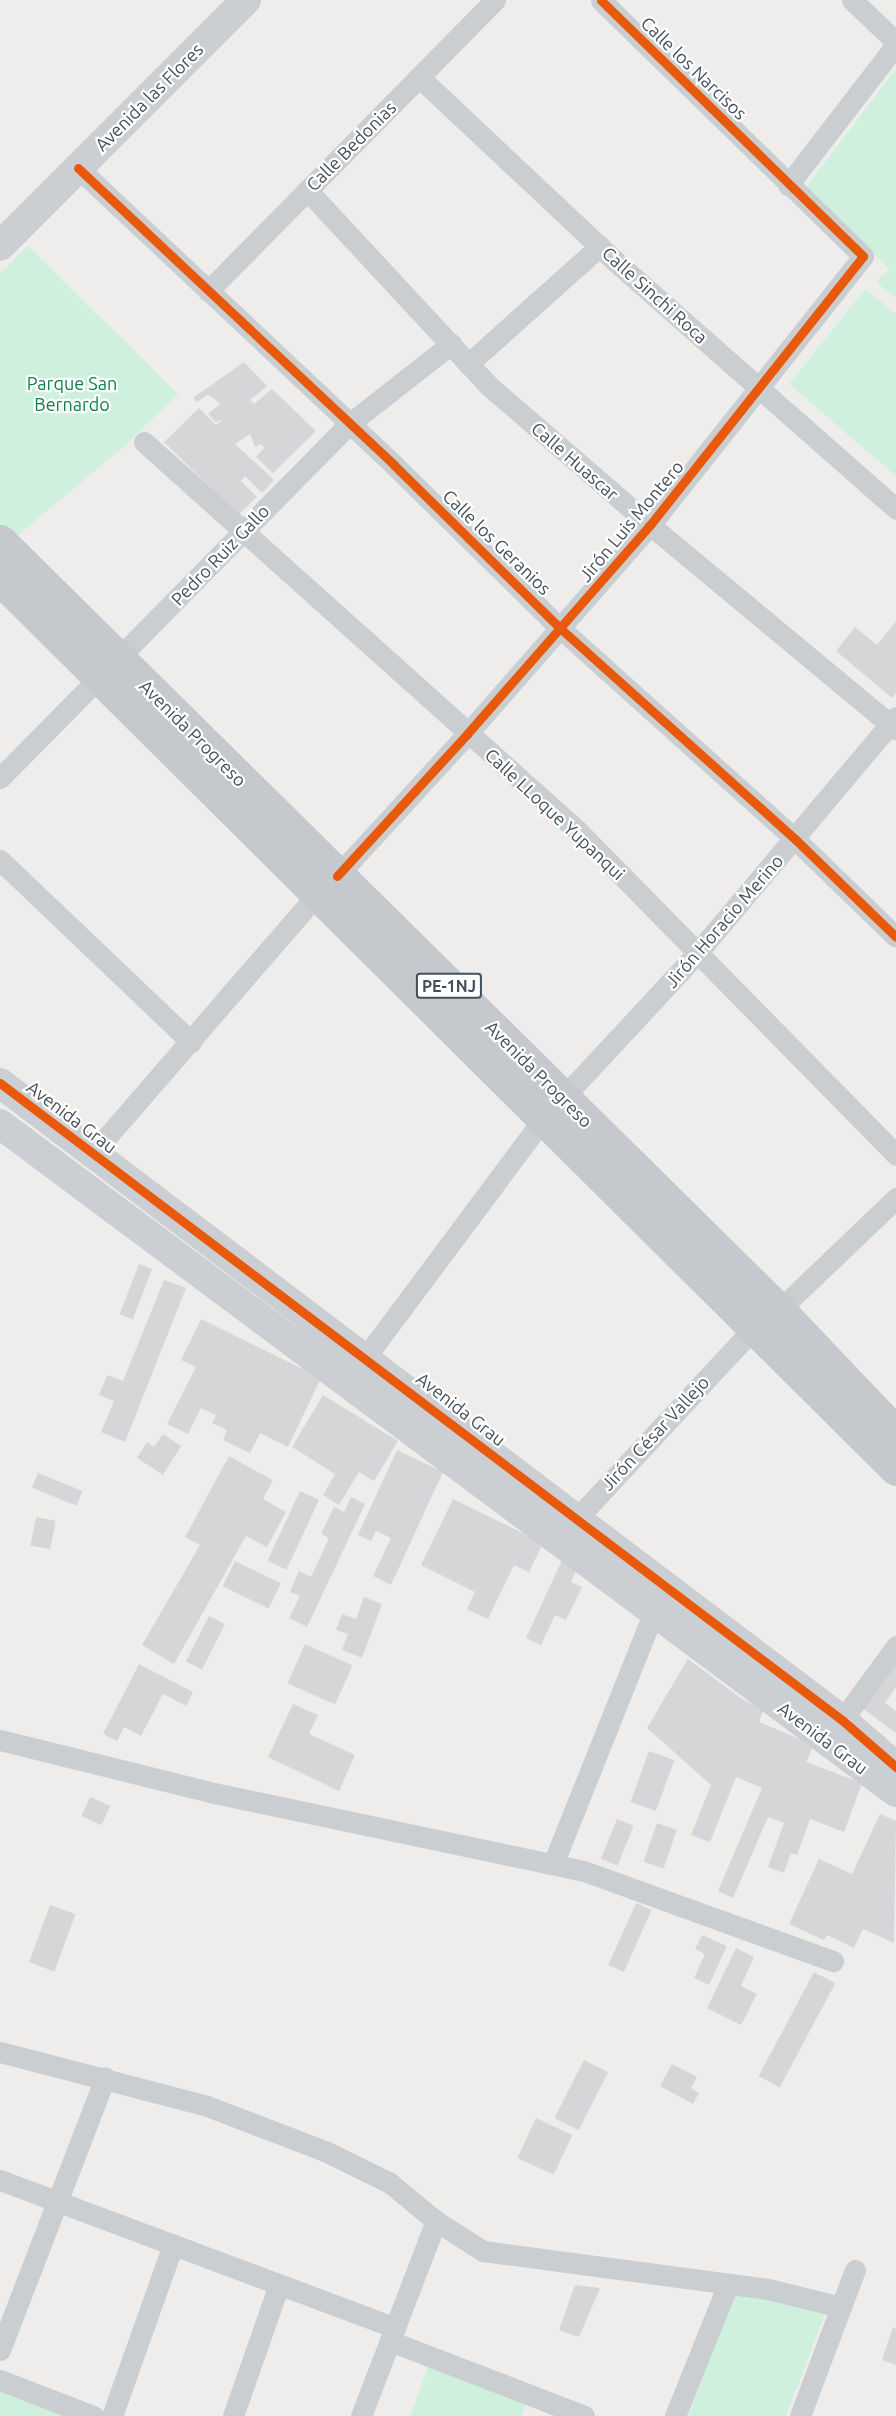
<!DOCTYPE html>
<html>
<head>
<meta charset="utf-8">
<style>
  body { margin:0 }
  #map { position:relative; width:896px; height:2416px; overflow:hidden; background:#eeedec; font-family:Ubuntu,sans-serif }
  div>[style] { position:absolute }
  .green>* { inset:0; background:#cef0dc }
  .building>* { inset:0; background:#d6d6d8; transform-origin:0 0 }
  .street>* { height:21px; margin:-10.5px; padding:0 10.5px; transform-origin:10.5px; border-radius:10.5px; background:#caced1 }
  .secondary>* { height:30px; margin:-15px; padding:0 15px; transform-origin:15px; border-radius:15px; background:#cbced2 }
  .primary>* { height:33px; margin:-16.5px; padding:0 16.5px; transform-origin:16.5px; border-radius:16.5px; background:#c5c9cd }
  .cycleway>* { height:9px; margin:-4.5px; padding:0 4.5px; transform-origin:4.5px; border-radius:4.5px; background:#e8590c }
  span { translate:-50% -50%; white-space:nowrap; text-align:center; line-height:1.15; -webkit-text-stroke:4.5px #fff; paint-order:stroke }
  .shield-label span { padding:2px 4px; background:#fff; border:2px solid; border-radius:4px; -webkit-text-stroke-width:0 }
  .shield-label { font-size:16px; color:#434f5b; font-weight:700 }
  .street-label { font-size:18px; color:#434f5b }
  .park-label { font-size:18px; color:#0e814b }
</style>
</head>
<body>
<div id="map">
  <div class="green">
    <i style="clip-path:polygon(896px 69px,896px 298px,876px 282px,889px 269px,807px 186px)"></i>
    <i style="clip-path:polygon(28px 246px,178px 394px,121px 449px,12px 540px,0 528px,0 274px)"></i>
    <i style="clip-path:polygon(865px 289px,896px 314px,896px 476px,789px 384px)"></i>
    <i style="clip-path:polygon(735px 2290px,780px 2299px,825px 2314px,786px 2416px,688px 2416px)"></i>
    <i style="clip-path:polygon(429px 2365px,527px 2403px,521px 2416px,410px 2416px)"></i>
    <i style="clip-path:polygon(0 2391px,66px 2416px,0 2416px)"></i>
  </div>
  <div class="building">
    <i style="clip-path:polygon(244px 362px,267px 386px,250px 400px,254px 404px,272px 389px,316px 431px,273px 473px,256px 457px,264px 448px,261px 444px,255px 447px,250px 434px,235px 444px,274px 480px,262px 493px,245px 476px,241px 481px,257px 497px,238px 515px,164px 442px,199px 408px,216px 425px,223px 419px,216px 422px,208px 414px,220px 404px,214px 398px,207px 395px,197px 402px,193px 398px)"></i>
    <i style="clip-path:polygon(896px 621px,896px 693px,892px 698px,836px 651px,855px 627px,877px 645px)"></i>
    <i style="left:139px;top:1264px;width:14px;height:54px;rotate:21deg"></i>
    <i style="clip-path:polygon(164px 1280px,186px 1288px,125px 1442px,101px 1432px,114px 1401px,99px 1395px,107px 1375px,123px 1381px)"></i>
    <i style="clip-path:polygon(201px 1319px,321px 1378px,288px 1447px,260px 1433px,250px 1453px,223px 1440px,227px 1430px,212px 1423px,216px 1415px,201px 1408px,188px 1434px,167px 1424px,196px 1367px,181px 1360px)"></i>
    <i style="clip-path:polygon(323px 1395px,398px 1441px,374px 1481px,359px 1472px,339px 1505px,323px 1495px,335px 1474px,292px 1447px)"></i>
    <i style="clip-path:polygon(163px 1434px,181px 1446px,163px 1475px,137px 1458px,147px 1442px,154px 1447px)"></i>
    <i style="clip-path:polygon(397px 1450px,443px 1472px,391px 1585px,373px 1576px,391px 1538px,376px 1531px,371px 1541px,358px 1535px)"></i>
    <i style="clip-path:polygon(229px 1456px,273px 1480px,263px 1499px,286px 1512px,267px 1547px,246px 1536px,174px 1664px,142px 1645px,200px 1545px,185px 1537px)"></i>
    <i style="left:38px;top:1473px;width:48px;height:16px;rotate:22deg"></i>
    <i style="left:300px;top:1491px;width:21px;height:77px;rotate:25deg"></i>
    <i style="clip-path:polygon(351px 1497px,365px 1504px,307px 1627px,289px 1618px,300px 1596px,290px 1592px,299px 1571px,311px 1577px,329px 1538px,321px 1534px,334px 1507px,344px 1512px)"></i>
    <i style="clip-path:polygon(453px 1499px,543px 1543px,529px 1572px,514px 1565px,488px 1619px,467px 1609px,475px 1592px,421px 1565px)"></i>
    <i style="left:36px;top:1517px;width:20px;height:29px;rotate:11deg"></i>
    <i style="clip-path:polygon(562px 1560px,578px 1567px,571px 1582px,582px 1587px,566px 1620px,555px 1615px,541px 1645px,526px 1638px)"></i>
    <i style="left:235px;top:1561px;width:51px;height:28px;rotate:26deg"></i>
    <i style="clip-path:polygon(364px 1597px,382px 1604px,362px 1658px,342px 1650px,348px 1634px,336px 1630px,342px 1614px,356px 1619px)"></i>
    <i style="left:209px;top:1616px;width:18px;height:51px;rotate:27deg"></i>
    <i style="left:305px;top:1644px;width:52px;height:43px;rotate:24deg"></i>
    <i style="clip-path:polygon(688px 1659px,745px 1701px,764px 1709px,759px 1722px,814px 1745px,806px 1762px,862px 1783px,844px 1832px,810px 1819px,797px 1855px,791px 1853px,784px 1873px,768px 1867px,784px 1823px,768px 1817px,733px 1898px,718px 1891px,762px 1788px,736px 1777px,710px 1842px,691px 1835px,711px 1785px,647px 1728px)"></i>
    <i style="clip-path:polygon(896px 1662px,896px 1687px,885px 1703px,896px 1711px,896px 1733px,862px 1708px)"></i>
    <i style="clip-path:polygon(139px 1664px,193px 1692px,186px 1706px,163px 1694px,141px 1736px,124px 1727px,117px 1741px,103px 1734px)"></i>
    <i style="clip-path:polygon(293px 1704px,318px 1715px,309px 1734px,355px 1755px,339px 1791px,268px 1757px)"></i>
    <i style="left:649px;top:1751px;width:27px;height:54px;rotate:20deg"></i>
    <i style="left:90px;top:1797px;width:22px;height:21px;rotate:24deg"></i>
    <i style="clip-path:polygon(880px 1814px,896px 1821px,894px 1943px,863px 1929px,854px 1948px,827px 1935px,824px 1940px,789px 1924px,819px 1859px,852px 1874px)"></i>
    <i style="left:617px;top:1819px;width:18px;height:43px;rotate:22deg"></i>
    <i style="left:657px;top:1823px;width:21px;height:41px;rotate:19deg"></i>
    <i style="left:636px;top:1903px;width:17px;height:68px;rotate:24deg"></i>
    <i style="left:50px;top:1905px;width:27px;height:61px;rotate:20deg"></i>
    <i style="clip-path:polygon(702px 1935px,727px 1946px,709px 1985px,694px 1978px,705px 1954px,695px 1949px)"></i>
    <i style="clip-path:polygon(736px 1948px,754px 1957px,741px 1986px,757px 1994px,741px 2025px,707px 2008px)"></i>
    <i style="left:814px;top:1972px;width:24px;height:118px;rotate:28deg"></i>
    <i style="left:584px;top:2060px;width:27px;height:65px;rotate:27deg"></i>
    <i style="clip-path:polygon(672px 2064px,697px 2077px,691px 2088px,699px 2093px,693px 2104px,660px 2086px)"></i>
    <i style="left:536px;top:2118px;width:40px;height:44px;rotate:25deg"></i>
    <i style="clip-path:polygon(575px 2285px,600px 2288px,579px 2337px,559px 2330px)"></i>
    <i style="clip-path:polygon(893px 2327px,896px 2329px,896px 2365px,882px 2360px)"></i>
  </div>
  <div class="street">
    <i style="left:852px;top:0;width:61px;rotate:43.7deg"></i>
    <i style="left:419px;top:77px;width:269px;rotate:43.2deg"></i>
    <i style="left:615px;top:261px;width:375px;rotate:41.4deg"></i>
    <i style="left:78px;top:168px;width:434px;rotate:43.2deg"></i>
    <i style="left:394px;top:465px;width:234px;rotate:44.5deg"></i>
    <i style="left:561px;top:629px;width:316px;rotate:41.9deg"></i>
    <i style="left:796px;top:840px;width:139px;rotate:44.1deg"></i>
    <i style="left:788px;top:185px;width:177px;rotate:-52.4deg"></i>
    <i style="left:307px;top:190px;width:266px;rotate:47.1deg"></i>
    <i style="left:488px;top:385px;width:214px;rotate:40.8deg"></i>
    <i style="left:650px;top:525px;width:320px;rotate:39.7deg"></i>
    <i style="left:208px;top:291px;width:409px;rotate:-45.4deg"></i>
    <i style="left:468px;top:364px;width:177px;rotate:-41.8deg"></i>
    <i style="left:144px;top:442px;width:583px;rotate:41.87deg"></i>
    <i style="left:578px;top:831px;width:454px;rotate:45.5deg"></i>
    <i style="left:0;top:778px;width:497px;rotate:-45.4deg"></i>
    <i style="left:349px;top:424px;width:130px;rotate:-38.1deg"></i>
    <i style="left:0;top:860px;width:264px;rotate:43.6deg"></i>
    <i style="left:337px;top:876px;width:193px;rotate:-47.5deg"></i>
    <i style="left:467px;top:734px;width:278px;rotate:-48.8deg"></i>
    <i style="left:650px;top:525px;width:343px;rotate:-51.6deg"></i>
    <i style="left:863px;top:256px;width:366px;rotate:-135.7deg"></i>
    <i style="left:93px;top:1153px;width:340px;rotate:-49.1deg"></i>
    <i style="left:779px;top:1310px;width:162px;rotate:-43.7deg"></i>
    <i style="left:356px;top:1370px;width:314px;rotate:-53.3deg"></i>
    <i style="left:544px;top:1118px;width:226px;rotate:-47.1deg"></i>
    <i style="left:698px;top:952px;width:307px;rotate:-49.9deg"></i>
    <i style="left:568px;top:1528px;width:273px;rotate:-47.1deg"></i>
    <i style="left:835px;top:1730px;width:104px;rotate:-54deg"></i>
    <i style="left:0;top:1740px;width:220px;rotate:13.9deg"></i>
    <i style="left:214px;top:1793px;width:378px;rotate:11.9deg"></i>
    <i style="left:584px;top:1871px;width:265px;rotate:19.9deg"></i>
    <i style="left:553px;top:1864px;width:271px;rotate:-68.2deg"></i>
    <i style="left:0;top:2052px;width:214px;rotate:14.6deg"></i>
    <i style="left:207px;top:2106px;width:126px;rotate:20.9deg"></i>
    <i style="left:325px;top:2151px;width:72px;rotate:26.2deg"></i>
    <i style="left:390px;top:2183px;width:60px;rotate:39.6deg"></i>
    <i style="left:436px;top:2221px;width:56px;rotate:32.6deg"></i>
    <i style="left:483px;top:2251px;width:288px;rotate:7.6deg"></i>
    <i style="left:768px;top:2289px;width:75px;rotate:13.9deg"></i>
    <i style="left:0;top:2180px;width:422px;rotate:20.5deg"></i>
    <i style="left:390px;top:2341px;width:208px;rotate:21.1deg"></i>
    <i style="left:0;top:2350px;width:292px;rotate:-68.9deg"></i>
    <i style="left:0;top:2380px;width:100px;rotate:21.2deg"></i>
    <i style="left:112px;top:2416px;width:182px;rotate:-70.4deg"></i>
    <i style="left:233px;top:2416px;width:139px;rotate:-70.7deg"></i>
    <i style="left:361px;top:2416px;width:209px;rotate:-69deg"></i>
    <i style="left:675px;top:2416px;width:142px;rotate:-68.1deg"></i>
    <i style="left:800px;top:2416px;width:156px;rotate:-69.4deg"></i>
  </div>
  <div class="secondary">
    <i style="left:0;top:246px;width:348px;rotate:-45deg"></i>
    <i style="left:0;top:1083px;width:1056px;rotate:37.11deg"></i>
    <i style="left:842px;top:1720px;width:72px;rotate:41deg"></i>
    <i style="left:0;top:1124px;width:1118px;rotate:36.71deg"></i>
  </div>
  <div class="primary">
    <i style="left:0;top:541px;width:1095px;rotate:44.63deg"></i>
    <i style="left:779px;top:1310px;width:170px;rotate:46.4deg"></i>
    <i style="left:0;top:579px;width:1263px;rotate:44.81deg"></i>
  </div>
  <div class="cycleway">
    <i style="left:78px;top:168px;width:434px;rotate:43.2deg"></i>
    <i style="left:394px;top:465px;width:234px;rotate:44.5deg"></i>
    <i style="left:561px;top:629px;width:316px;rotate:41.9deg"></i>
    <i style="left:796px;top:840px;width:139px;rotate:44.1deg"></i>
    <i style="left:337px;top:876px;width:193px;rotate:-47.5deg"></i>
    <i style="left:467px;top:734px;width:278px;rotate:-48.8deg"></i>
    <i style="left:650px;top:525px;width:343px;rotate:-51.6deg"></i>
    <i style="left:863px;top:256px;width:366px;rotate:-135.7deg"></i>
    <i style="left:0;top:1083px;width:1056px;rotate:37.11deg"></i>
    <i style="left:842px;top:1720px;width:72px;rotate:41deg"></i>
  </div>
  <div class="shield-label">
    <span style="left:449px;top:986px">PE-1NJ</span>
  </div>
  <div class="street-label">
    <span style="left:694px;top:68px;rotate:44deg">Calle los Narcisos</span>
    <span style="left:149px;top:97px;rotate:-45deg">Avenida las Flores</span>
    <span style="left:351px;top:146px;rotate:-45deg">Calle Bedonias</span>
    <span style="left:655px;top:295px;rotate:42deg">Calle Sinchi Roca</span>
    <span style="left:575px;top:461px;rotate:41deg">Calle Huascar</span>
    <span style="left:631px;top:521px;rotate:-50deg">Jirón Luis Montero</span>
    <span style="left:497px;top:542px;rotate:44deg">Calle los Geranios</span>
    <span style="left:220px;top:555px;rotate:-46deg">Pedro Ruiz Gallo</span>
    <span style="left:193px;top:733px;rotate:45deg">Avenida Progreso</span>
    <span style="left:555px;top:814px;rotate:43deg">Calle LLoque Yupanqui</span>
    <span style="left:724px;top:921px;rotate:-49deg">Jirón Horacio Merino</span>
    <span style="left:539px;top:1074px;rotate:45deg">Avenida Progreso</span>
    <span style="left:72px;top:1117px;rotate:37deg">Avenida Grau</span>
    <span style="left:461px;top:1409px;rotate:38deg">Avenida Grau</span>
    <span style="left:655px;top:1433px;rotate:-47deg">Jirón César Vallejo</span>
    <span style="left:823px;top:1738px;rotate:37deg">Avenida Grau</span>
  </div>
  <div class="park-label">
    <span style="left:72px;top:394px">Parque San<br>Bernardo</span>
  </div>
</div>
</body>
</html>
